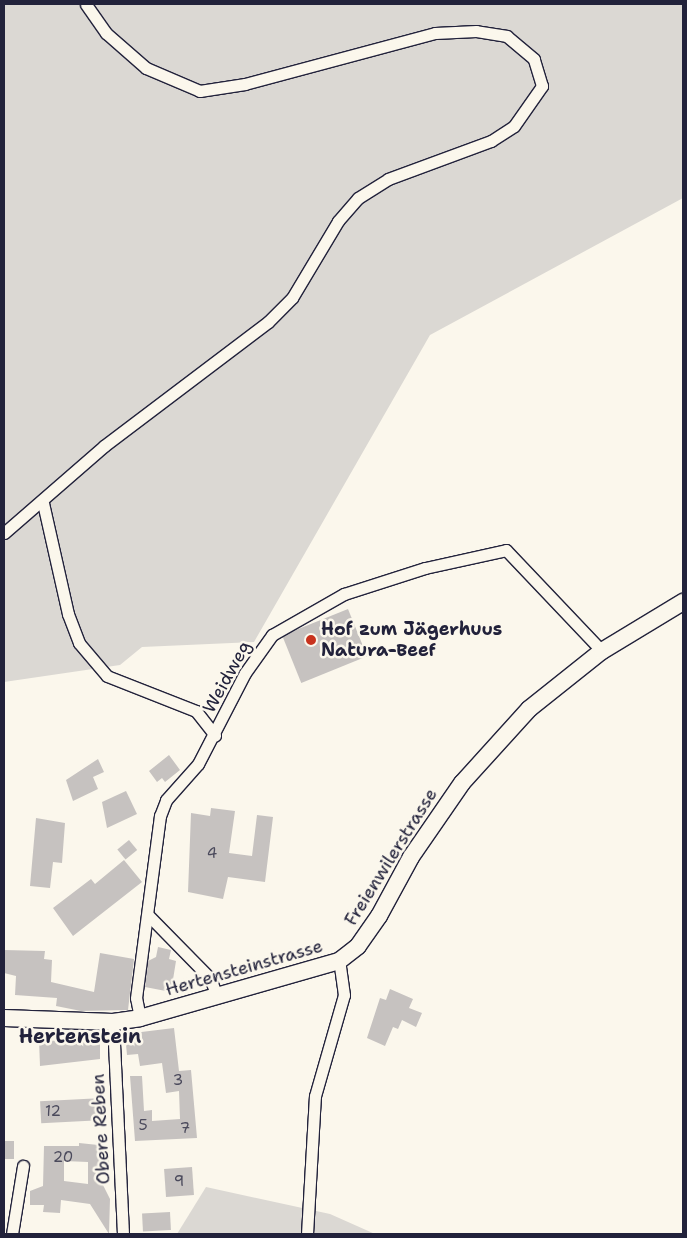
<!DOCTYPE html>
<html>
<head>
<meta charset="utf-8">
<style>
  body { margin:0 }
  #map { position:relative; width:687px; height:1238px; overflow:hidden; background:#fbf7ec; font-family:"Shantell Sans",sans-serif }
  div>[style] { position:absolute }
  .green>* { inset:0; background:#dbd8d3 }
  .building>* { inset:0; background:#c6c2c0; transform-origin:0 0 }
  .roads { filter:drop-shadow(1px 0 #22223b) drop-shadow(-1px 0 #22223b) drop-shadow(0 1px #22223b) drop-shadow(0 -1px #22223b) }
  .street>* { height:11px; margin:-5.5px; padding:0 5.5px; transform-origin:5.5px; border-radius:5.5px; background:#fbf7ec }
  .secondary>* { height:16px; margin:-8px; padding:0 8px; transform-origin:8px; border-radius:8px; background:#fbf7ec }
  .dots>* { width:14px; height:14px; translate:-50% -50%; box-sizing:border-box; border:2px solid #fbf7ec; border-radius:50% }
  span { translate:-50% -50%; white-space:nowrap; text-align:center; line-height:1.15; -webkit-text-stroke:5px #fbf7ec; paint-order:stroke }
  .number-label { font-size:15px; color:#4b4a5c }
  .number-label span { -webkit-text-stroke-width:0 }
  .poi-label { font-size:18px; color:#22223b; font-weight:700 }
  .left { translate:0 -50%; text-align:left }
  .street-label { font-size:18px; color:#22223b }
  .quarter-label { font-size:20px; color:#22223b; font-weight:700 }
  .frame { position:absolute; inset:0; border:5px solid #22223b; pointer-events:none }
</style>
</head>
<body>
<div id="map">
  <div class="green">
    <i style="clip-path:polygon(4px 4px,683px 4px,683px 198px,430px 335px,254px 642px,142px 647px,120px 665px,4px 682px)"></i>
    <i style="clip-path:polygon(206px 1187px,330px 1214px,375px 1234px,177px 1234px)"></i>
  </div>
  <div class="building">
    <i style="left:348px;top:609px;width:51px;height:71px;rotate:68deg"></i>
    <i style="clip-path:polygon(169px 755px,180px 770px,165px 782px,162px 778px,157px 782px,149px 771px)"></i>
    <i style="clip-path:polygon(98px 759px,104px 772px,93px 777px,98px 789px,73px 801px,66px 780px)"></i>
    <i style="clip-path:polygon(126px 791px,137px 814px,107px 828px,102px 802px)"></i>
    <i style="clip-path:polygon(211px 808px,235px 811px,229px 853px,252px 856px,257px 815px,273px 817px,265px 882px,228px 877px,223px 899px,188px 892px,191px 813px,210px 816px)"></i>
    <i style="clip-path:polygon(36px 818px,65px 823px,62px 863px,53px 862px,50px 888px,30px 886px)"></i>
    <i style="left:129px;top:840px;width:13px;height:15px;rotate:51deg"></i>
    <i style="clip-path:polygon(124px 860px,142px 882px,73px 936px,53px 908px,91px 879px,95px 884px)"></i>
    <i style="clip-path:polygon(158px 947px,171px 950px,169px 959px,176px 961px,171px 992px,145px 987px,148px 961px,156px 957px)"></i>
    <i style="clip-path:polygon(4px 950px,45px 951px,44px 959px,52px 960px,51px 982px,94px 992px,100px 953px,134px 959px,128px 1010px,81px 1011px,56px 1006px,57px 998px,15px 995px,16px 976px,4px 973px)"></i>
    <i style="clip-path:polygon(390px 989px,413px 999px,409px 1008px,422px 1013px,416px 1027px,402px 1020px,398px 1029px,393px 1027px,385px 1046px,367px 1038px,380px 998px,386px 1000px)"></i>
    <i style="clip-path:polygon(174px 1028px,179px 1071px,191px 1070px,197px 1138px,135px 1141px,130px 1076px,142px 1076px,144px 1111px,152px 1110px,152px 1121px,180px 1119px,179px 1091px,166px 1093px,162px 1063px,140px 1066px,138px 1054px,127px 1055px,125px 1034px)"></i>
    <i style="clip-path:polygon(39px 1040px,100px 1043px,100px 1059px,40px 1066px)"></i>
    <i style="left:103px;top:1098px;width:22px;height:63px;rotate:87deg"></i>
    <i style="left:4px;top:1141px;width:10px;height:18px"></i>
    <i style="clip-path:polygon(evenodd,79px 1143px,108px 1146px,109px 1171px,96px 1171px,110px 1199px,109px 1234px,90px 1204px,61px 1200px,60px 1213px,43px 1212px,44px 1205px,30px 1205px,30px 1191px,43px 1186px,44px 1146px,79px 1146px,79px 1143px,64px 1161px,88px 1162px,88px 1184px,64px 1181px,64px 1161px)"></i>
    <i style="left:192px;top:1167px;width:28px;height:28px;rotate:86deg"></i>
    <i style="left:170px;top:1212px;width:18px;height:28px;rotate:87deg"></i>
  </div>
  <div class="roads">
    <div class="street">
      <i style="left:43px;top:503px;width:114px;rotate:77.3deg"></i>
      <i style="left:68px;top:614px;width:31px;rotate:69deg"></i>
      <i style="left:79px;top:643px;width:43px;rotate:49.7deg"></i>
      <i style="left:107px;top:676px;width:96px;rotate:21.5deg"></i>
      <i style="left:196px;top:711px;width:31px;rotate:52deg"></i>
      <i style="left:4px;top:533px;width:133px;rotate:-41deg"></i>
      <i style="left:104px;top:446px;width:206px;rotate:-37.1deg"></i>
      <i style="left:268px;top:322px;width:34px;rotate:-45deg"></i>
      <i style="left:292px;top:298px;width:90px;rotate:-59.1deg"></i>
      <i style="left:338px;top:221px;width:30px;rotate:-49deg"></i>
      <i style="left:358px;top:198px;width:36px;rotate:-32deg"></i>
      <i style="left:388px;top:179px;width:110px;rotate:-20.3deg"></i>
      <i style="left:491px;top:141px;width:27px;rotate:-33deg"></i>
      <i style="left:514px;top:126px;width:49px;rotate:-55deg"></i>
      <i style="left:542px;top:86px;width:28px;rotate:-107deg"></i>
      <i style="left:534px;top:59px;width:35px;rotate:-140deg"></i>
      <i style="left:507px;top:36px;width:31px;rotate:-171deg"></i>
      <i style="left:476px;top:31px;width:41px;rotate:177.2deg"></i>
      <i style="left:435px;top:33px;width:197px;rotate:165deg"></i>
      <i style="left:245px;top:84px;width:46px;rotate:171.2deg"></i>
      <i style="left:200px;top:91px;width:59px;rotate:-156.9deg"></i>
      <i style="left:146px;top:68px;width:53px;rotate:-138.8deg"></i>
      <i style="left:106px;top:33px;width:35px;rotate:-125deg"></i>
      <i style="left:149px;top:916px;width:87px;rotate:45.5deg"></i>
      <i style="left:210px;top:978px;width:19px;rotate:69deg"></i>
      <i style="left:140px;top:1018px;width:20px;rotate:-101deg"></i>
      <i style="left:136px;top:998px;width:184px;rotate:-82.5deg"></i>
      <i style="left:160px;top:816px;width:17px;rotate:-69deg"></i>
      <i style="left:166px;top:800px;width:48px;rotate:-48.4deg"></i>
      <i style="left:198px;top:764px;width:102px;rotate:-62.7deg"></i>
      <i style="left:245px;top:673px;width:47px;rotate:-54.6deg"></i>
      <i style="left:272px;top:635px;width:83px;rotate:-29.7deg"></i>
      <i style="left:344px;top:594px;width:85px;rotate:-17.8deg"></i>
      <i style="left:425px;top:568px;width:83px;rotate:-12.5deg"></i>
      <i style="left:506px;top:550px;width:139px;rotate:46.5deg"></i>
      <i style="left:113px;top:1022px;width:212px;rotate:87.3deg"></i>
      <i style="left:12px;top:1234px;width:69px;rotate:-80.8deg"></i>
      <i style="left:307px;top:1234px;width:138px;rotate:-86.7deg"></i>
      <i style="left:315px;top:1096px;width:105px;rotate:-74deg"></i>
      <i style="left:344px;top:995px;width:34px;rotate:-98deg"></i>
    </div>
    <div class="secondary">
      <i style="left:4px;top:1018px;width:109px;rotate:2.1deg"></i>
      <i style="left:113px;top:1022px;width:27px;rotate:-8deg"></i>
      <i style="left:140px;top:1018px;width:207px;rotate:-16deg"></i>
      <i style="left:339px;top:961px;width:24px;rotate:-38deg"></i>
      <i style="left:358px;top:946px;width:37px;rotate:-55deg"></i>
      <i style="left:379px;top:916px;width:67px;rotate:-61.5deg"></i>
      <i style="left:411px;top:857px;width:90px;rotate:-55.4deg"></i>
      <i style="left:462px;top:783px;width:100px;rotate:-47.8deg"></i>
      <i style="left:529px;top:709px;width:93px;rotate:-38.5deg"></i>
      <i style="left:602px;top:651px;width:95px;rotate:-31.2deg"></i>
    </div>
  </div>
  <div class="dots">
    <i style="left:311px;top:640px;background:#c8321e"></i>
  </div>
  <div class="number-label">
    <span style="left:212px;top:854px">4</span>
    <span style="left:178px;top:1081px">3</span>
    <span style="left:53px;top:1112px">12</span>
    <span style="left:143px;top:1126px">5</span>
    <span style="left:185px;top:1129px">7</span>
    <span style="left:63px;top:1158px">20</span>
    <span style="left:179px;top:1182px">9</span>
  </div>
  <div class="poi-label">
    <span class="left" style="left:321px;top:640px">Hof zum Jägerhuus<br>Natura-Beef</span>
  </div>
  <div class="street-label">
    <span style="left:227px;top:677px;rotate:-61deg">Weidweg</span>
    <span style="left:391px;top:857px;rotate:-58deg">Freienwilerstrasse</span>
    <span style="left:244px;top:968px;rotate:-16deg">Hertensteinstrasse</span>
    <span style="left:101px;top:1129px;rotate:-93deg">Obere Reben</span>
  </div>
  <div class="quarter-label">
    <span style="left:80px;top:1036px">Hertenstein</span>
  </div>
  <div class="frame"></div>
</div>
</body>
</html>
